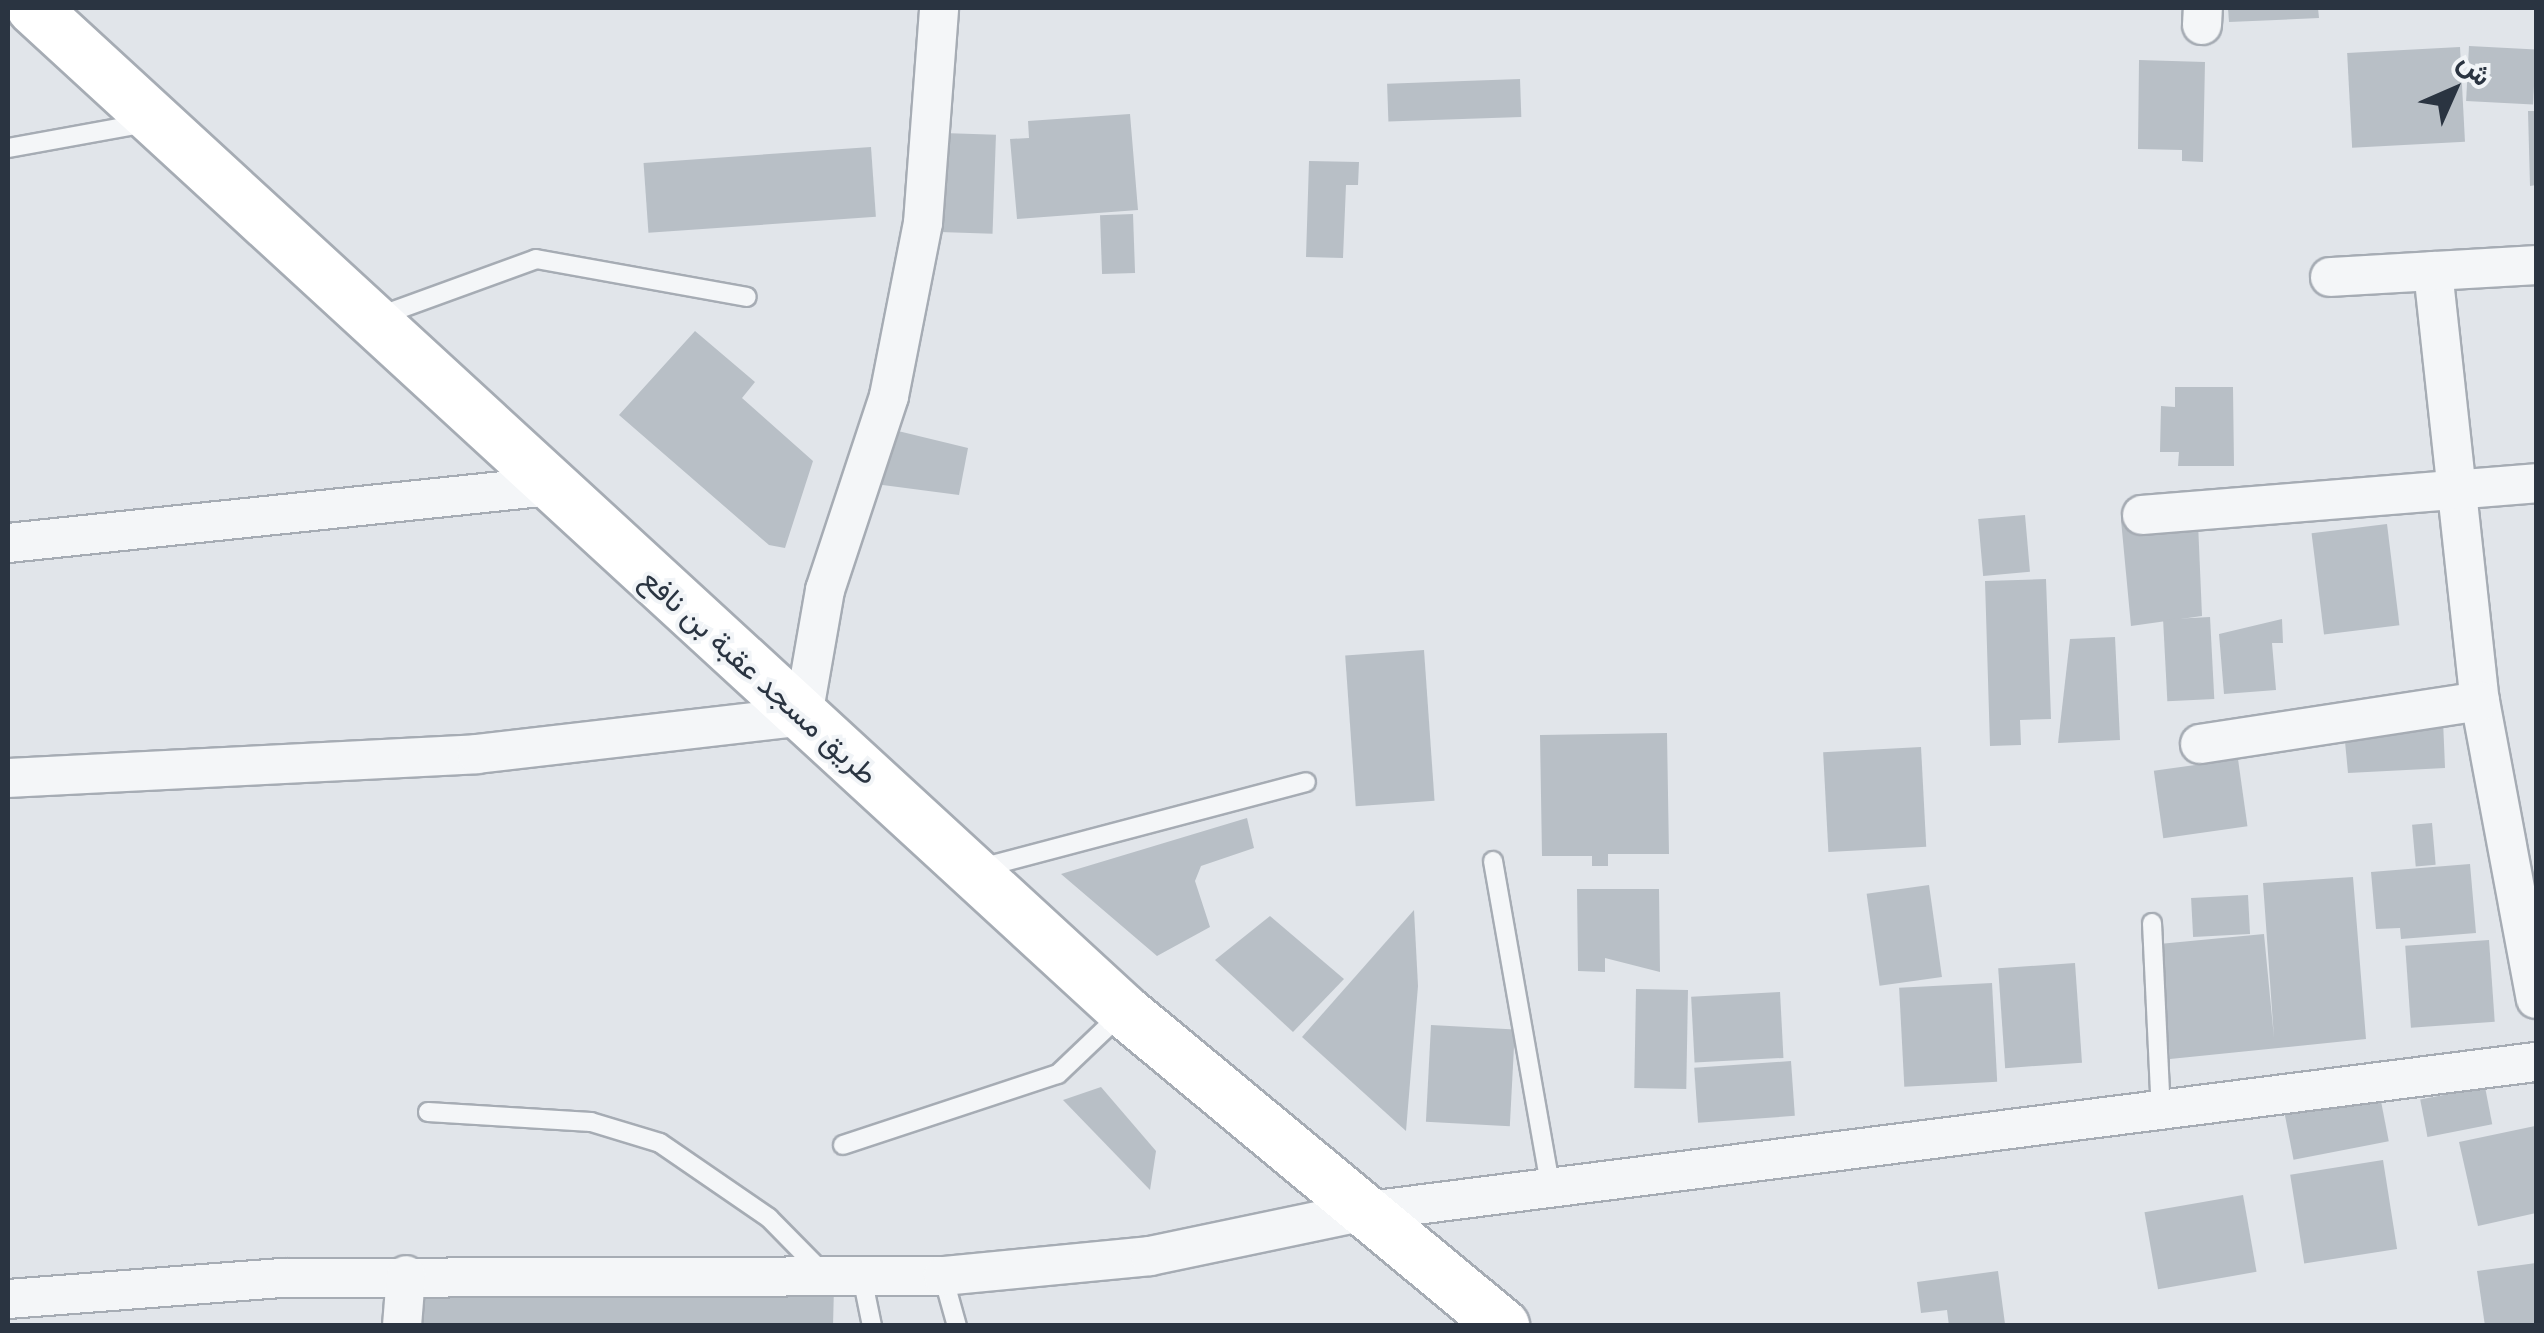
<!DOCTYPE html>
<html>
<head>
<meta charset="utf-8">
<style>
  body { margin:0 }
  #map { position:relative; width:2544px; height:1333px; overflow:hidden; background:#e1e5ea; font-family:Figtree,Vazirmatn,sans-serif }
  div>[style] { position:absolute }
  .building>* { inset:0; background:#b8bfc6; transform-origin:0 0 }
  .roads { filter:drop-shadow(2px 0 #a6acb4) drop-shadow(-2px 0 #a6acb4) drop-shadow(0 2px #a6acb4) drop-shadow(0 -2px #a6acb4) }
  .lane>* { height:18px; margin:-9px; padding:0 9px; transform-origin:9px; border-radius:9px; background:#f4f6f8 }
  .street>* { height:38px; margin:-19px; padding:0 19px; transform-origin:19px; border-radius:19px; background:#f4f6f8 }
  .secondary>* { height:52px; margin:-26px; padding:0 26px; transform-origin:26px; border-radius:26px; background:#fff }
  span { translate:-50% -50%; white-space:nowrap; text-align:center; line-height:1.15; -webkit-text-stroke:8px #f1f4f7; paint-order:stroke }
  .street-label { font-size:30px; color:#2a3441 }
  .frame { position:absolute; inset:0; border:10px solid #2a3441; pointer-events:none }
  .north { position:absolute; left:2404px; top:40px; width:100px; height:100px; -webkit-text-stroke:8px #f1f4f7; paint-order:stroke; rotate:45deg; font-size:28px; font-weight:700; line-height:40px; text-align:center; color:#2a3441 }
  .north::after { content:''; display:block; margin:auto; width:35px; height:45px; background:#2a3441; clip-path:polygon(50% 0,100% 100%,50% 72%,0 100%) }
</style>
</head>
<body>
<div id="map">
  <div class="building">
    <i style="clip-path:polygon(2228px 8px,2318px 8px,2319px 18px,2229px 22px)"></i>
    <i style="left:2469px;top:46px;width:67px;height:55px;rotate:3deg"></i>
    <i style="left:2460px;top:47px;width:95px;height:113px;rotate:87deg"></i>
    <i style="clip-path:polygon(2139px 60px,2205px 62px,2203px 162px,2182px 161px,2182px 150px,2138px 149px)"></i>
    <i style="left:1520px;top:79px;width:38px;height:133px;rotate:88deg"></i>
    <i style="clip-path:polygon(2528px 111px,2536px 111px,2536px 185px,2530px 186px)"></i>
    <i style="clip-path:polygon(1130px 114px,1138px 210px,1017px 219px,1010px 139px,1029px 138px,1028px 121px)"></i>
    <i style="left:943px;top:133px;width:53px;height:99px;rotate:2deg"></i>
    <i style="left:871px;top:147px;width:70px;height:228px;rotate:86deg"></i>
    <i style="clip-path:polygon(1309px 161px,1359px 162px,1358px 185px,1346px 185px,1343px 258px,1306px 257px)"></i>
    <i style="left:1133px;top:214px;width:59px;height:33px;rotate:88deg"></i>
    <i style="clip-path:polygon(695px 331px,755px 382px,742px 398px,813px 461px,785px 548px,769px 545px,619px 415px)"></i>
    <i style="clip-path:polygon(2175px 387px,2233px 387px,2234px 466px,2178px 466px,2179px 452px,2160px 452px,2161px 406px,2175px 407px)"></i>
    <i style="clip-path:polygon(898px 431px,968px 448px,959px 495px,875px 484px)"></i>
    <i style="left:2025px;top:515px;width:57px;height:47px;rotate:85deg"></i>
    <i style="clip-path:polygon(2121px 520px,2198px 523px,2202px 616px,2131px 626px)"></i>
    <i style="left:2387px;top:524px;width:102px;height:76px;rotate:83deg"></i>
    <i style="clip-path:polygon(2046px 579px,2051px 719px,2020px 720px,2021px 745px,1990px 746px,1985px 581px)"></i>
    <i style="left:2210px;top:617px;width:82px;height:47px;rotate:87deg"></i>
    <i style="clip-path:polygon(2282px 619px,2283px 643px,2272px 643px,2276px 690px,2224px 694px,2219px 634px)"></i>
    <i style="clip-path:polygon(2115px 637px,2120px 740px,2058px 743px,2070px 639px)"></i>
    <i style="left:1424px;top:650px;width:151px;height:79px;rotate:86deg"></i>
    <i style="clip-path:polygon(2443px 720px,2445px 768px,2348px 773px,2344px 731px)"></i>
    <i style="clip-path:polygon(1667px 733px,1669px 854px,1608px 854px,1608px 866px,1592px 866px,1592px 856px,1542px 856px,1540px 735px)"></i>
    <i style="left:1921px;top:747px;width:100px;height:98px;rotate:87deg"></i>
    <i style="left:2238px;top:759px;width:68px;height:85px;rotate:82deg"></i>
    <i style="clip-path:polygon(1247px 818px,1254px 848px,1201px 866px,1195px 881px,1210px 927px,1157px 956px,1061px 874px)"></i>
    <i style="left:2432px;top:823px;width:42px;height:20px;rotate:85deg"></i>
    <i style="clip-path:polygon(2470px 864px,2476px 933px,2401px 939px,2400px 928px,2376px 929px,2371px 872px)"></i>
    <i style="clip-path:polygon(2353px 877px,2366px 1039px,2170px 1059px,2159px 944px,2264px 934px,2274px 1038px,2263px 883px)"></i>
    <i style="left:1929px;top:885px;width:93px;height:63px;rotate:82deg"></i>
    <i style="clip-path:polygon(1577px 889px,1659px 889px,1660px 972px,1605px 958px,1605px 972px,1578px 971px)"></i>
    <i style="left:2248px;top:895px;width:39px;height:57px;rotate:87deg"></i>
    <i style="clip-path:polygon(1414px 910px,1418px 986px,1406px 1131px,1302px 1037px)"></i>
    <i style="clip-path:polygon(1270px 916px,1344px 979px,1293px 1032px,1215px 960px)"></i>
    <i style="left:2489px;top:940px;width:82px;height:84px;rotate:86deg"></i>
    <i style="left:2075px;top:963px;width:100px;height:77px;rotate:86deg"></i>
    <i style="left:1992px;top:983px;width:99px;height:93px;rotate:87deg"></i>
    <i style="left:1636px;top:989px;width:52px;height:99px;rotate:1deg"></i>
    <i style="left:1780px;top:992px;width:66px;height:89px;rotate:87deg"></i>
    <i style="left:1431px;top:1025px;width:84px;height:97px;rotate:3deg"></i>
    <i style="left:1791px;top:1061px;width:55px;height:97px;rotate:86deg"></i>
    <i style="clip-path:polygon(1101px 1087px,1156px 1151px,1150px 1190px,1063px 1100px)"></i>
    <i style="left:2485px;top:1087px;width:38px;height:66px;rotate:79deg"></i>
    <i style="left:2380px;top:1096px;width:46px;height:97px;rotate:79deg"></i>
    <i style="clip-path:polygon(2535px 1126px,2536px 1213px,2478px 1226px,2459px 1142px)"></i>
    <i style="left:2383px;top:1160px;width:90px;height:94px;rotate:81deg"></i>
    <i style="left:2243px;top:1195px;width:78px;height:100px;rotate:80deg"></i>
    <i style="clip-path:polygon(2536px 1263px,2536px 1326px,2485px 1326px,2477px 1271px)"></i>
    <i style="clip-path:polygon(1998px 1271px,2005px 1324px,1949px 1326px,1947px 1310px,1921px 1313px,1917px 1282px)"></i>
    <i style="clip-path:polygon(420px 1276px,834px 1287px,833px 1326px,418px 1326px)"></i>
  </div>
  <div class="roads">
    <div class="lane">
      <i style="left:8px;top:148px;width:139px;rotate:-10.3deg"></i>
      <i style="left:377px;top:317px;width:169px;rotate:-20deg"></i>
      <i style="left:536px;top:259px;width:214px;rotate:10.2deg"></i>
      <i style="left:1493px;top:861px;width:333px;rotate:80deg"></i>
      <i style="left:981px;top:868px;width:336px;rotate:-14.8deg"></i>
      <i style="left:2152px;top:923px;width:188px;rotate:87.3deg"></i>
      <i style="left:428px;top:1112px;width:163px;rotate:3.5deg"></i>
      <i style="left:591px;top:1122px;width:72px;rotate:16.9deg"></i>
      <i style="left:660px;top:1143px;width:132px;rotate:34.5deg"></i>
      <i style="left:769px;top:1218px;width:77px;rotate:45.5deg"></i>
      <i style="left:843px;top:1145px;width:226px;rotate:-18.3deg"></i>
      <i style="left:1058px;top:1074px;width:86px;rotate:-43.6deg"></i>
      <i style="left:943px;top:1276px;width:52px;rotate:74.4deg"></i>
      <i style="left:863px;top:1282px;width:45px;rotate:78.4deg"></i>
    </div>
    <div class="street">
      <i style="left:2202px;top:25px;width:17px;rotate:-87deg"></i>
      <i style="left:2433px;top:271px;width:433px;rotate:83.8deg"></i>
      <i style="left:2480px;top:701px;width:303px;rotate:79.4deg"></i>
      <i style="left:2330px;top:277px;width:206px;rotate:-3.3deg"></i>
      <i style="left:2142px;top:515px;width:395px;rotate:-4.6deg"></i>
      <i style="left:8px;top:543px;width:545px;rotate:-6deg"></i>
      <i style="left:2200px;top:744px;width:283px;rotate:-8.7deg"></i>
      <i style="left:8px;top:778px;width:470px;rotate:-2.9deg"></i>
      <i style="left:477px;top:754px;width:328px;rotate:-6.6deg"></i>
      <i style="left:803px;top:716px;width:128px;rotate:-80.1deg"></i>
      <i style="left:825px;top:590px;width:204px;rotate:-71.7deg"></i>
      <i style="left:889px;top:396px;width:176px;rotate:-78.9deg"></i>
      <i style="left:923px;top:223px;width:216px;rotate:-85.7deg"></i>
      <i style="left:8px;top:1299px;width:276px;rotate:-4.4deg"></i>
      <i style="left:283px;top:1278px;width:660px;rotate:-0.17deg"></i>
      <i style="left:943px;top:1276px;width:208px;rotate:-5.5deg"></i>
      <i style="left:1150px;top:1256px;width:216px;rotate:-11.8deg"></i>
      <i style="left:1361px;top:1212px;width:1185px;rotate:-7.28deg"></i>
      <i style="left:402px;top:1326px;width:51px;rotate:-85.5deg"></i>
    </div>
    <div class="secondary">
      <i style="left:33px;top:8px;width:1482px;rotate:42.59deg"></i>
      <i style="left:1124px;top:1011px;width:493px;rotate:39.7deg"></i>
    </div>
  </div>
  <div class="street-label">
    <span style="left:759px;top:677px;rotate:42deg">طريق مسجد عقبة بن نافع</span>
  </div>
  <div class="frame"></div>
  <div class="north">ش</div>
</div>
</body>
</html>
